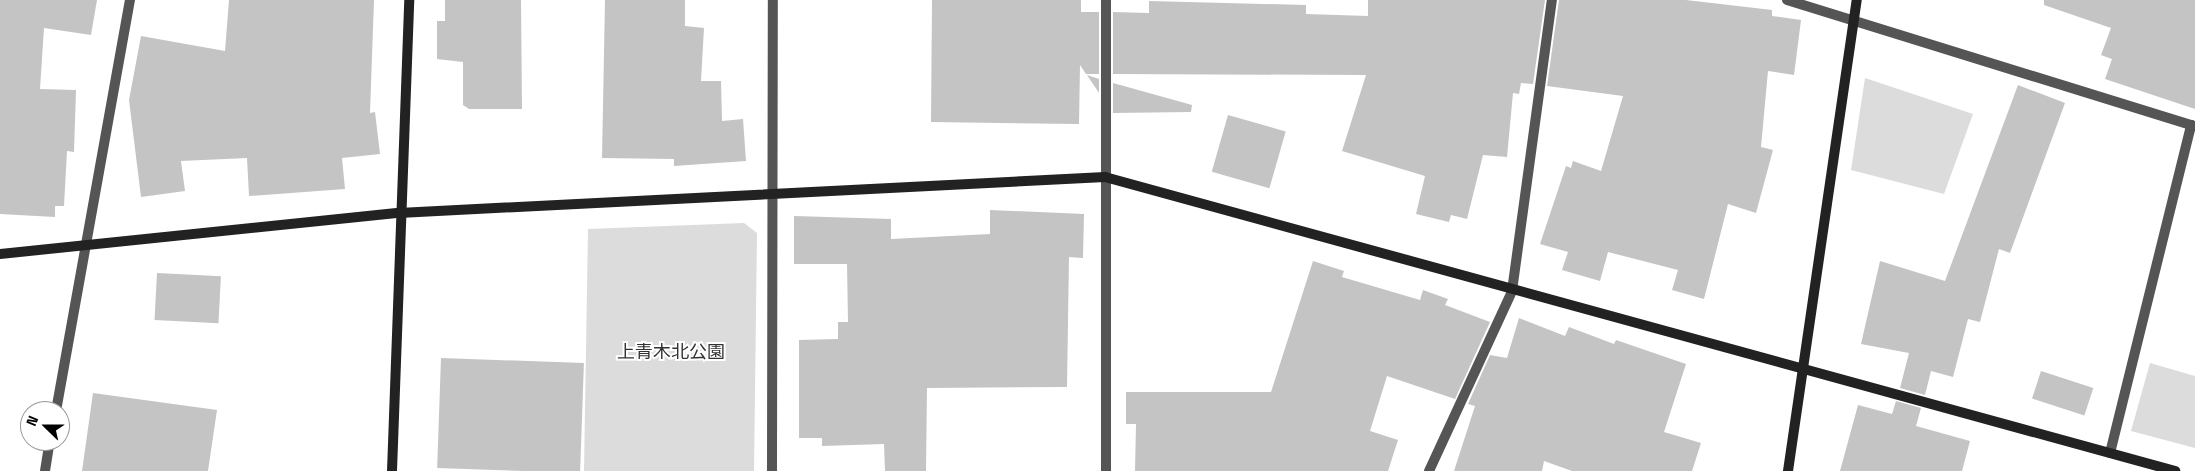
<!DOCTYPE html>
<html>
<head>
<meta charset="utf-8">
<style>
  body { margin:0 }
  #map { position:relative; width:2195px; height:471px; overflow:hidden; background:#fff; font-family:"Space Grotesk","Noto Sans JP",sans-serif }
  div>[style] { position:absolute }
  .green>* { inset:0; background:#dcdcdc }
  .building>* { inset:0; background:#c4c4c4; transform-origin:0 0 }
  .street>* { height:10px; margin:-5px; padding:0 5px; transform-origin:5px; border-radius:5px; background:#555 }
  .secondary>* { height:10px; margin:-5px; padding:0 5px; transform-origin:5px; border-radius:5px; background:#222 }
  span { translate:-50% -50%; white-space:nowrap; text-align:center; line-height:1.15; -webkit-text-stroke:4px #fff; paint-order:stroke }
  .park-label { font-size:18px; color:#333 }
  .north { position:absolute; left:20px; top:401px; width:50px; height:50px; box-sizing:border-box; background:#fff; border:1px solid #999; border-radius:50%; rotate:292deg; font-size:14px; font-weight:700; line-height:20px; text-align:center; color:#000 }
  .north::after { content:''; display:block; margin:auto; width:18px; height:22px; background:#000; clip-path:polygon(50% 0,100% 100%,50% 72%,0 100%) }
</style>
</head>
<body>
<div id="map">
  <div class="green">
    <i style="clip-path:polygon(1865px 78px,1973px 114px,1944px 194px,1851px 170px)"></i>
    <i style="clip-path:polygon(744px 223px,757px 233px,754px 471px,584px 471px,588px 229px)"></i>
    <i style="clip-path:polygon(2150px 363px,2195px 376px,2195px 448px,2131px 431px)"></i>
  </div>
  <div class="building">
    <i style="clip-path:polygon(0 0,97px 0,91px 35px,44px 28px,40px 89px,76px 90px,74px 152px,67px 151px,64px 206px,55px 206px,55px 217px,0 214px)"></i>
    <i style="clip-path:polygon(229px 0,374px 0,370px 113px,375px 112px,380px 154px,342px 158px,345px 189px,249px 196px,247px 158px,181px 161px,185px 191px,141px 197px,129px 100px,141px 36px,225px 51px)"></i>
    <i style="clip-path:polygon(445px 0,521px 0,522px 109px,469px 109px,463px 105px,463px 62px,437px 59px,437px 21px,445px 21px)"></i>
    <i style="clip-path:polygon(605px 0,685px 0,685px 26px,704px 28px,701px 81px,721px 81px,722px 121px,743px 119px,746px 161px,674px 166px,674px 159px,602px 158px)"></i>
    <i style="clip-path:polygon(932px 0,1081px 0,1081px 12px,1099px 12px,1099px 74px,1086px 74px,1080px 65px,1079px 124px,931px 122px)"></i>
    <i style="clip-path:polygon(1368px 0,1545px 0,1533px 84px,1521px 83px,1519px 94px,1513px 93px,1507px 157px,1483px 155px,1467px 219px,1451px 215px,1449px 222px,1416px 214px,1425px 176px,1342px 151px,1366px 75px,1113px 74px,1113px 12px,1149px 13px,1149px 1px,1306px 5px,1306px 14px,1368px 16px)"></i>
    <i style="clip-path:polygon(1559px 0,1686px 0,1772px 10px,1772px 16px,1801px 20px,1794px 75px,1768px 71px,1761px 147px,1773px 150px,1756px 213px,1728px 204px,1704px 299px,1672px 290px,1678px 270px,1608px 252px,1600px 281px,1562px 270px,1568px 252px,1540px 244px,1566px 166px,1571px 168px,1573px 161px,1601px 171px,1623px 96px,1547px 86px)"></i>
    <i style="clip-path:polygon(2044px 0,2195px 0,2195px 109px,2105px 79px,2112px 59px,2101px 55px,2111px 28px,2044px 5px)"></i>
    <i style="clip-path:polygon(1087px 75px,1099px 79px,1099px 93px)"></i>
    <i style="clip-path:polygon(1113px 83px,1192px 105px,1191px 112px,1113px 113px)"></i>
    <i style="clip-path:polygon(2018px 85px,2065px 103px,2010px 253px,1999px 249px,1980px 322px,1968px 319px,1953px 377px,1931px 371px,1925px 395px,1900px 388px,1909px 353px,1861px 344px,1880px 261px,1945px 281px)"></i>
    <i style="left:1228px;top:115px;width:60px;height:59px;rotate:16deg"></i>
    <i style="clip-path:polygon(990px 210px,1084px 214px,1083px 258px,1069px 257px,1067px 387px,927px 388px,926px 471px,885px 471px,884px 444px,822px 446px,822px 438px,799px 438px,799px 340px,838px 339px,838px 322px,848px 322px,847px 264px,794px 264px,794px 216px,891px 219px,891px 239px,990px 234px)"></i>
    <i style="clip-path:polygon(1313px 261px,1344px 271px,1342px 277px,1420px 300px,1423px 290px,1448px 299px,1445px 305px,1490px 322px,1455px 399px,1387px 376px,1370px 431px,1398px 440px,1388px 471px,1135px 471px,1136px 424px,1126px 424px,1126px 392px,1271px 392px)"></i>
    <i style="left:157px;top:273px;width:64px;height:47px;rotate:3deg"></i>
    <i style="clip-path:polygon(1519px 318px,1565px 336px,1569px 327px,1614px 344px,1616px 340px,1686px 364px,1664px 432px,1701px 443px,1692px 471px,1572px 471px,1544px 461px,1542px 471px,1454px 471px,1475px 406px,1468px 404px,1490px 355px,1507px 358px)"></i>
    <i style="left:441px;top:358px;width:143px;height:110px;rotate:2deg"></i>
    <i style="left:2041px;top:371px;width:55px;height:29px;rotate:18deg"></i>
    <i style="clip-path:polygon(93px 393px,217px 410px,208px 471px,82px 471px)"></i>
    <i style="clip-path:polygon(1896px 401px,1921px 408px,1916px 426px,1970px 441px,1962px 471px,1840px 471px,1858px 405px,1892px 414px)"></i>
  </div>
  <div class="street">
    <i style="left:1787px;top:0;width:427px;rotate:17.2deg"></i>
    <i style="left:56px;top:411px;width:418px;rotate:-79.8deg"></i>
    <i style="left:2110px;top:453px;width:338px;rotate:-76.1deg"></i>
    <i style="left:45px;top:471px;width:30px;rotate:-81deg"></i>
    <i style="left:772px;top:471px;width:471px;rotate:-89.9deg"></i>
    <i style="left:1106px;top:471px;width:471px;rotate:-90deg"></i>
    <i style="left:1429px;top:471px;width:198px;rotate:-65.2deg"></i>
    <i style="left:1512px;top:291px;width:294px;rotate:-82.2deg"></i>
  </div>
  <div class="secondary">
    <i style="left:0;top:254px;width:401px;rotate:-5.9deg"></i>
    <i style="left:399px;top:213px;width:707px;rotate:-2.92deg"></i>
    <i style="left:1105px;top:177px;width:1110px;rotate:15.36deg"></i>
    <i style="left:392px;top:471px;width:471px;rotate:-87.9deg"></i>
    <i style="left:1788px;top:471px;width:476px;rotate:-81.7deg"></i>
  </div>
  <div class="park-label">
    <span style="left:671px;top:352px">上青木北公園</span>
  </div>
  <div class="north">N</div>
</div>
</body>
</html>
